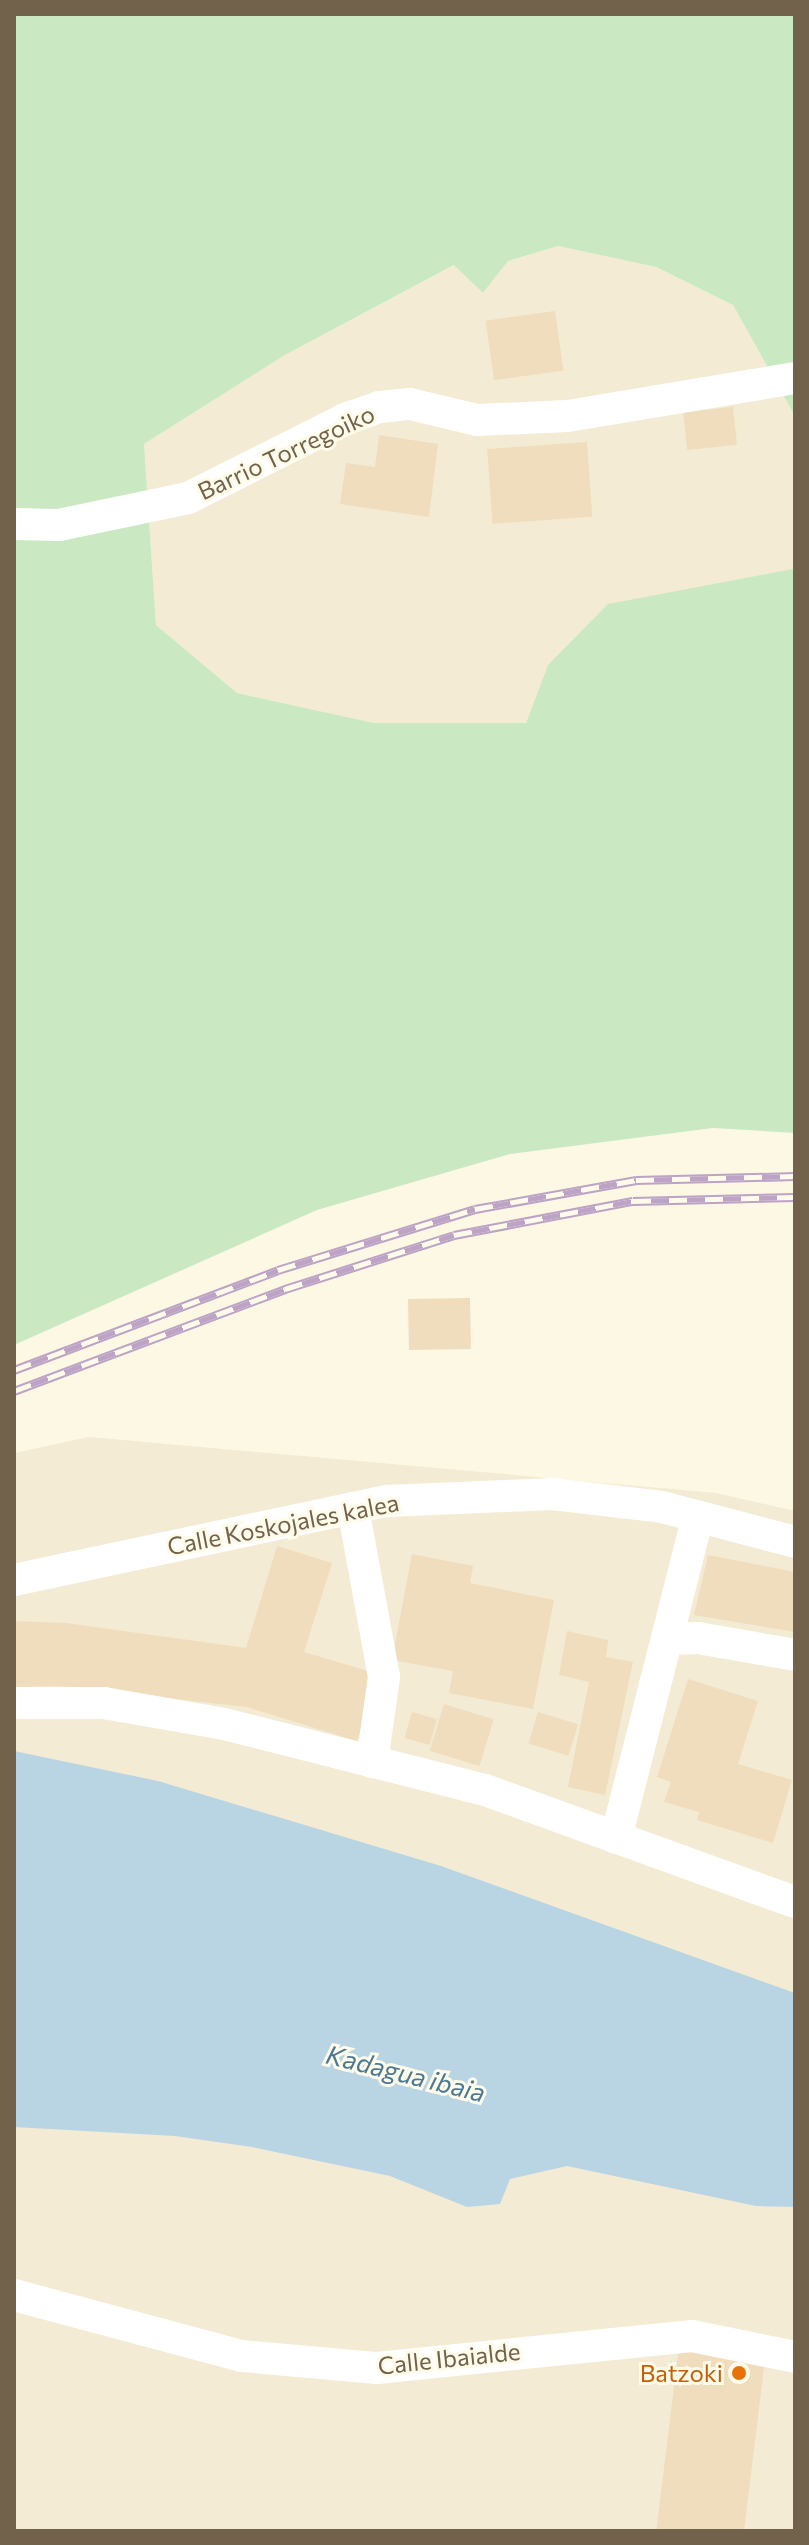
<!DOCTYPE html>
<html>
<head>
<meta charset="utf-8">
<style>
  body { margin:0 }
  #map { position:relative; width:809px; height:2545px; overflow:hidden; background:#fcf8e4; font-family:Commissioner,sans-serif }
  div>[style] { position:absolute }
  .residential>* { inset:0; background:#f3ebd3 }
  .green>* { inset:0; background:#cae9c3 }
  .water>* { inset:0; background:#b9d5e4 }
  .building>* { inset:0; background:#f0ddbd; transform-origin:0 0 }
  .minor>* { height:32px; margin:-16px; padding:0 16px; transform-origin:16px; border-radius:16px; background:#fff }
  .rail>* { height:9px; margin-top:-4.5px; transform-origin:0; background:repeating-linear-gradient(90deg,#fefbea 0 18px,#bda3c5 0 36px); box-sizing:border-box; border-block:2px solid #bda3c5 }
  .dots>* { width:22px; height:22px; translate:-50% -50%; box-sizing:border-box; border:4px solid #fefbea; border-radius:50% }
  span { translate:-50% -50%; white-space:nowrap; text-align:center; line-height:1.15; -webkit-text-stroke:6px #fefbea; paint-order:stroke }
  .street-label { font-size:24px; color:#73624b }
  .food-label { font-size:24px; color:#c56008 }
  .right { translate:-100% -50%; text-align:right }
  .water-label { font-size:26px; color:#4b7894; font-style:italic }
  .frame { position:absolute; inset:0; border:16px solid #73624b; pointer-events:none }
</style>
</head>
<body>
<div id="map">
  <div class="residential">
    <i style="clip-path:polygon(558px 246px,656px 267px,733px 305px,795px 416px,794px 569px,548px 665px,526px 723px,374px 723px,237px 693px,156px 625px,144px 444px,285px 355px,455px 265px,483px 293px,508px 261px)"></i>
    <i style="clip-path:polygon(89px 1437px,716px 1493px,795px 1511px,795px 2531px,14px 2531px,14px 1453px)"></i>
  </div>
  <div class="green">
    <i style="clip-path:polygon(14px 14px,795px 14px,795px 416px,733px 305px,656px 267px,558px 246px,508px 261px,483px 293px,454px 265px,285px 355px,144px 444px,156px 625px,237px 693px,374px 723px,526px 723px,548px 665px,608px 604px,793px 569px,795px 564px,795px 1133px,713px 1128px,510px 1154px,317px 1210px,14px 1345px)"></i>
  </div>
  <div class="water">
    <i style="clip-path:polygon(14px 1751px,158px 1781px,441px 1866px,795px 1993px,795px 2207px,756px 2206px,567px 2166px,510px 2179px,500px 2204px,467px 2207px,390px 2176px,252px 2147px,175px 2136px,14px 2127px)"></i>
  </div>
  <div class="building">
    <i style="left:555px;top:311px;width:60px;height:70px;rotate:82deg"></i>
    <i style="left:733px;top:407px;width:38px;height:50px;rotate:84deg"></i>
    <i style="clip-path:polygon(379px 435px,438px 444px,429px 517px,340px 504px,346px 463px,375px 467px)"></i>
    <i style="left:587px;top:442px;width:75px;height:100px;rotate:86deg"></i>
    <i style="left:470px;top:1298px;width:51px;height:62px;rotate:89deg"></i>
    <i style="clip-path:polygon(277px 1546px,332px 1563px,304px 1652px,378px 1674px,357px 1741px,247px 1707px,59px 1686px,14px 1687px,14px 1621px,66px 1623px,246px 1648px)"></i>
    <i style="clip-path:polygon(412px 1554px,473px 1566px,470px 1583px,554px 1600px,533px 1709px,449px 1693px,453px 1671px,392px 1660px)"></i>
    <i style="clip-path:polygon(708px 1555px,795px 1572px,795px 1632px,694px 1615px)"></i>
    <i style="clip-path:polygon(567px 1631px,608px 1640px,606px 1657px,633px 1662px,605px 1795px,568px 1787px,589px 1682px,559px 1675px)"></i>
    <i style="clip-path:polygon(688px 1679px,758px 1701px,738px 1764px,792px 1780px,773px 1843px,697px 1820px,699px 1812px,664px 1802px,671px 1782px,657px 1777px)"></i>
    <i style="left:444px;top:1704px;width:52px;height:49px;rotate:17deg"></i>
    <i style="left:412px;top:1712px;width:26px;height:27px;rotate:16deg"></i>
    <i style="left:538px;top:1712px;width:42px;height:33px;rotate:17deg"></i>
    <i style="left:679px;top:2346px;width:87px;height:186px;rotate:7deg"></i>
  </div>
  <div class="minor">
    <i style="left:14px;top:524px;width:45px;rotate:1.3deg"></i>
    <i style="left:59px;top:525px;width:132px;rotate:-11.8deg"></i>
    <i style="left:188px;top:498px;width:176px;rotate:-26.7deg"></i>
    <i style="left:345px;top:419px;width:37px;rotate:-19deg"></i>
    <i style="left:380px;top:407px;width:30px;rotate:-6deg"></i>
    <i style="left:410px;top:404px;width:69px;rotate:13.4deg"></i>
    <i style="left:477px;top:420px;width:91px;rotate:-2.5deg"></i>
    <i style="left:568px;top:416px;width:230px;rotate:-9.5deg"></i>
    <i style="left:353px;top:1508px;width:172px;rotate:79.6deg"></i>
    <i style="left:384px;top:1677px;width:86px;rotate:98deg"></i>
    <i style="left:14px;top:1580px;width:381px;rotate:-12deg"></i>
    <i style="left:387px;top:1501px;width:165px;rotate:-2.4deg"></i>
    <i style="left:552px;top:1494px;width:111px;rotate:6.7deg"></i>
    <i style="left:662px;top:1507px;width:138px;rotate:14.7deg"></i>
    <i style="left:667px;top:1639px;width:31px;rotate:-2deg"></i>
    <i style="left:698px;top:1638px;width:98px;rotate:9.9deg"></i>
    <i style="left:14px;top:1703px;width:90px"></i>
    <i style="left:104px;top:1703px;width:122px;rotate:9.9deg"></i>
    <i style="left:224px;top:1724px;width:269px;rotate:14.2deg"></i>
    <i style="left:485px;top:1790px;width:330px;rotate:19.9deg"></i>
    <i style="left:616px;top:1838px;width:331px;rotate:-75.7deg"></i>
    <i style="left:14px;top:2295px;width:236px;rotate:15deg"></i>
    <i style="left:242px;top:2356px;width:136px;rotate:5.1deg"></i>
    <i style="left:377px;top:2368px;width:317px;rotate:-5.8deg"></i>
    <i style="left:692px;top:2336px;width:105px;rotate:11.5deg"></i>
  </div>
  <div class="rail">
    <i style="left:14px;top:1370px;width:282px;rotate:-20.7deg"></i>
    <i style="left:278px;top:1270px;width:206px;rotate:-17.2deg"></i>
    <i style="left:475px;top:1209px;width:164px;rotate:-10.2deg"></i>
    <i style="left:636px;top:1180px;width:159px;rotate:-1.4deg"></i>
    <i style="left:14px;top:1391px;width:290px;rotate:-20.6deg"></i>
    <i style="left:285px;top:1289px;width:177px;rotate:-17.7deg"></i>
    <i style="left:454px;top:1235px;width:182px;rotate:-10.8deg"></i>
    <i style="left:633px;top:1201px;width:162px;rotate:-1.4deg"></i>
  </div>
  <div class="dots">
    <i style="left:739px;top:2373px;background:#e8710a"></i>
  </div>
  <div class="street-label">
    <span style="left:286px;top:452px;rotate:-25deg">Barrio Torregoiko</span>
    <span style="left:283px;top:1524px;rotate:-11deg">Calle Koskojales kalea</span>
    <span style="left:449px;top:2358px;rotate:-6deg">Calle Ibaialde</span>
  </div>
  <div class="food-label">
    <span class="right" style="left:723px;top:2373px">Batzoki</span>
  </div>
  <div class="water-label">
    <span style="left:406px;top:2073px;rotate:14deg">Kadagua ibaia</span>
  </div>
  <div class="frame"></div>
</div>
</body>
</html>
